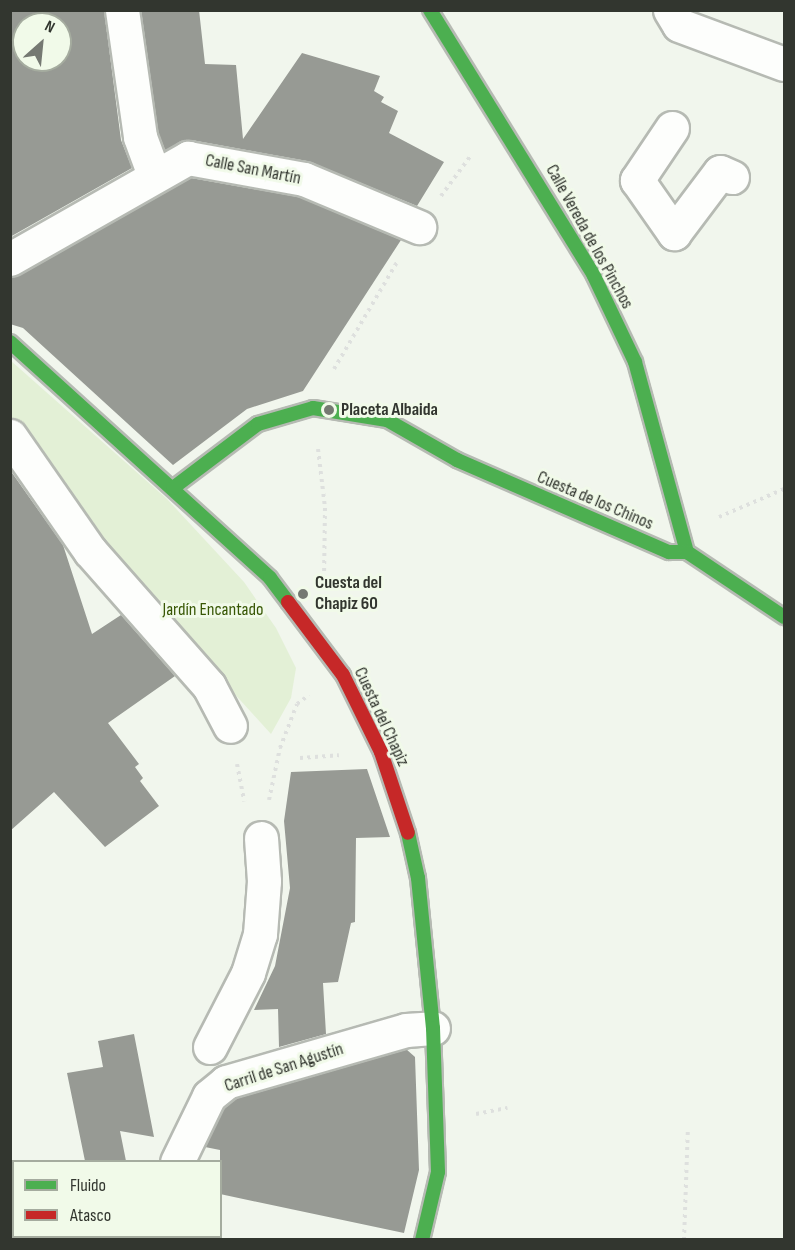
<!DOCTYPE html>
<html>
<head>
<meta charset="utf-8">
<style>
  body { margin:0 }
  #map { position:relative; width:795px; height:1250px; overflow:hidden; background:#f1f6ed; font-family:"Sofia Sans Condensed",sans-serif }
  div>[style] { position:absolute }
  .green>* { inset:0; background:#e3f0d6 }
  .building>* { inset:0; background:#979a94 }
  .path>* { height:4px; margin-top:-2px; transform-origin:0; background:repeating-linear-gradient(90deg,#dee0de 0 3px,transparent 0 7.5px) }
  .roads { filter:drop-shadow(2px 0 #b6bab3) drop-shadow(-2px 0 #b6bab3) drop-shadow(0 2px #b6bab3) drop-shadow(0 -2px #b6bab3) }
  .street>* { height:33px; margin:-16.5px; padding:0 16.5px; transform-origin:16.5px; border-radius:16.5px; background:#fdfefc }
  .fast>* { height:14px; margin:-7px; padding:0 7px; transform-origin:7px; border-radius:7px; background:#4caf50 }
  .jam>* { height:14px; margin:-7px; padding:0 7px; transform-origin:7px; border-radius:7px; background:#c62828 }
  .dots>* { width:16px; height:16px; translate:-50% -50%; box-sizing:border-box; border:3px solid #f1fae9; border-radius:50% }
  span { translate:-50% -50%; white-space:nowrap; text-align:center; line-height:1.15; -webkit-text-stroke:6px #f1fae9; paint-order:stroke }
  .street-label { font-size:18px; color:#32362f }
  .poi-label { font-size:18px; color:#32362f; font-weight:700 }
  .left { translate:0 -50%; text-align:left }
  .park-label { font-size:18px; color:#385705 }
  .frame { position:absolute; inset:0; border:12px solid #32362f; pointer-events:none }
  .legend { position:absolute; left:12px; top:1160px; width:210px; height:78px; box-sizing:border-box; background:#f1fae9; border:2px solid #a5ac9f; margin:0; padding:8px 10px; list-style:none; font-size:18px; color:#32362f }
  .legend li { display:flex; align-items:center; gap:12px; height:30px }
  .legend b { width:30px; border:2px solid #a5ac9f }
  .north { position:absolute; left:12px; top:12px; width:60px; height:60px; box-sizing:border-box; background:#f1fae9; border:2px solid #a5ac9f; border-radius:50%; rotate:27deg; font-size:16px; font-weight:700; line-height:24px; text-align:center; color:#32362f }
  .north::after { content:''; display:block; margin:auto; width:21px; height:27px; background:#757972; clip-path:polygon(50% 0,100% 100%,50% 72%,0 100%) }
</style>
</head>
<body>
<div id="map">
  <div class="green">
    <i style="clip-path:polygon(10px 360px,167px 499px,244px 582px,276px 628px,296px 668px,291px 698px,271px 734px,95px 541px,11px 421px)"></i>
  </div>
  <div class="building">
    <i style="clip-path:polygon(evenodd,10px 10px,104px 10px,121px 140px,132px 168px,10px 237px,10px 10px,24px 24px,60px 24px,60px 60px,24px 60px,24px 24px)"></i>
    <i style="clip-path:polygon(141px 10px,199px 10px,205px 64px,236px 65px,243px 139px,302px 53px,380px 76px,374px 91px,384px 97px,381px 102px,398px 111px,389px 133px,444px 162px,417px 206px,307px 161px,191px 140px,165px 150px,158px 132px)"></i>
    <i style="clip-path:polygon(191px 178px,299px 197px,401px 240px,303px 391px,247px 409px,173px 465px,23px 328px,10px 324px,10px 278px)"></i>
    <i style="clip-path:polygon(10px 470px,63px 545px,92px 634px,121px 615px,175px 676px,108px 723px,139px 764px,135px 767px,143px 778px,140px 781px,159px 806px,105px 847px,54px 792px,10px 831px)"></i>
    <i style="clip-path:polygon(367px 769px,390px 837px,356px 838px,355px 922px,351px 923px,338px 982px,323px 983px,326px 1034px,279px 1047px,278px 1009px,254px 1010px,275px 966px,290px 888px,284px 821px,291px 772px)"></i>
    <i style="clip-path:polygon(134px 1034px,154px 1137px,120px 1131px,126px 1161px,85px 1161px,67px 1073px,103px 1067px,98px 1041px)"></i>
    <i style="clip-path:polygon(406px 1049px,415px 1057px,419px 1170px,404px 1233px,220px 1194px,220px 1150px,205px 1147px,224px 1108px,235px 1099px)"></i>
  </div>
  <div class="path">
    <i style="left:441px;top:196px;width:52px;rotate:-53.6deg"></i>
    <i style="left:334px;top:369px;width:124px;rotate:-59.5deg"></i>
    <i style="left:318px;top:449px;width:59px;rotate:83.2deg"></i>
    <i style="left:325px;top:508px;width:71px;rotate:90.8deg"></i>
    <i style="left:719px;top:517px;width:71px;rotate:-23.3deg"></i>
    <i style="left:300px;top:758px;width:39px;rotate:-4deg"></i>
    <i style="left:237px;top:764px;width:38px;rotate:79deg"></i>
    <i style="left:269px;top:800px;width:53px;rotate:-78.1deg"></i>
    <i style="left:280px;top:748px;width:47px;rotate:-68.9deg"></i>
    <i style="left:297px;top:704px;width:15px;rotate:-37deg"></i>
    <i style="left:476px;top:1114px;width:32px;rotate:-11deg"></i>
    <i style="left:684px;top:1240px;width:112px;rotate:-88deg"></i>
  </div>
  <div class="roads">
    <div class="street">
      <i style="left:122px;top:10px;width:128px;rotate:81.9deg"></i>
      <i style="left:140px;top:137px;width:40px;rotate:69.8deg"></i>
      <i style="left:670px;top:10px;width:17px;rotate:59deg"></i>
      <i style="left:679px;top:25px;width:112px;rotate:20.4deg"></i>
      <i style="left:672px;top:128px;width:63px;rotate:123.9deg"></i>
      <i style="left:637px;top:180px;width:65px;rotate:55.1deg"></i>
      <i style="left:674px;top:233px;width:76px;rotate:-53deg"></i>
      <i style="left:720px;top:172px;width:13px;rotate:23deg"></i>
      <i style="left:10px;top:259px;width:205px;rotate:-29.6deg"></i>
      <i style="left:188px;top:158px;width:118px;rotate:10.3deg"></i>
      <i style="left:304px;top:179px;width:125px;rotate:22.7deg"></i>
      <i style="left:10px;top:436px;width:140px;rotate:55.2deg"></i>
      <i style="left:90px;top:551px;width:180px;rotate:48.6deg"></i>
      <i style="left:209px;top:686px;width:45px;rotate:62.3deg"></i>
      <i style="left:210px;top:1047px;width:83px;rotate:-62.8deg"></i>
      <i style="left:248px;top:973px;width:41px;rotate:-72.9deg"></i>
      <i style="left:260px;top:934px;width:53px;rotate:-85.7deg"></i>
      <i style="left:264px;top:881px;width:43px;rotate:-94deg"></i>
      <i style="left:177px;top:1162px;width:73px;rotate:-64.1deg"></i>
      <i style="left:209px;top:1096px;width:22px;rotate:-39deg"></i>
      <i style="left:226px;top:1082px;width:187px;rotate:-16.1deg"></i>
      <i style="left:406px;top:1030px;width:27px;rotate:-4deg"></i>
      <i style="left:104px;top:1240px;width:7px;rotate:-34deg"></i>
    </div>
    <div class="fast">
      <i style="left:430px;top:10px;width:312px;rotate:58.3deg"></i>
      <i style="left:594px;top:276px;width:95px;rotate:64.5deg"></i>
      <i style="left:635px;top:362px;width:197px;rotate:74.7deg"></i>
      <i style="left:10px;top:342px;width:351px;rotate:42.2deg"></i>
      <i style="left:270px;top:578px;width:30px;rotate:53deg"></i>
      <i style="left:173px;top:488px;width:106px;rotate:-37deg"></i>
      <i style="left:258px;top:424px;width:57px;rotate:-16.2deg"></i>
      <i style="left:313px;top:408px;width:75px;rotate:9.2deg"></i>
      <i style="left:387px;top:420px;width:81px;rotate:29.7deg"></i>
      <i style="left:457px;top:460px;width:231px;rotate:23.5deg"></i>
      <i style="left:669px;top:552px;width:18px"></i>
      <i style="left:687px;top:552px;width:117px;rotate:33.8deg"></i>
      <i style="left:408px;top:833px;width:46px;rotate:77.5deg"></i>
      <i style="left:418px;top:878px;width:151px;rotate:84.3deg"></i>
      <i style="left:433px;top:1028px;width:144px;rotate:88deg"></i>
      <i style="left:438px;top:1172px;width:70px;rotate:103.2deg"></i>
    </div>
    <div class="jam">
      <i style="left:288px;top:602px;width:91px;rotate:53deg"></i>
      <i style="left:343px;top:675px;width:86px;rotate:63.7deg"></i>
      <i style="left:381px;top:752px;width:85px;rotate:71.6deg"></i>
    </div>
  </div>
  <div class="dots">
    <i style="left:329px;top:410px;background:#757972"></i>
    <i style="left:303px;top:594px;background:#757972"></i>
  </div>
  <div class="street-label">
    <span style="left:253px;top:170px;rotate:11deg">Calle San Martín</span>
    <span style="left:589px;top:237px;rotate:61deg">Calle Vereda de los Pinchos</span>
    <span style="left:595px;top:501px;rotate:23deg">Cuesta de los Chinos</span>
    <span style="left:381px;top:717px;rotate:65deg">Cuesta del Chapiz</span>
    <span style="left:284px;top:1068px;rotate:-18deg">Carril de San Agustín</span>
  </div>
  <div class="poi-label">
    <span class="left" style="left:341px;top:410px">Placeta Albaida</span>
    <span class="left" style="left:315px;top:594px">Cuesta del<br>Chapiz 60</span>
  </div>
  <div class="park-label">
    <span style="left:213px;top:610px">Jardín Encantado</span>
  </div>
  <div class="frame"></div>
  <ul class="legend">
  <li><b style="height:8px;background:#4caf50"></b>Fluido</li>
  <li><b style="height:8px;background:#c62828"></b>Atasco</li>
  </ul>
  <div class="north">N</div>
</div>
</body>
</html>
